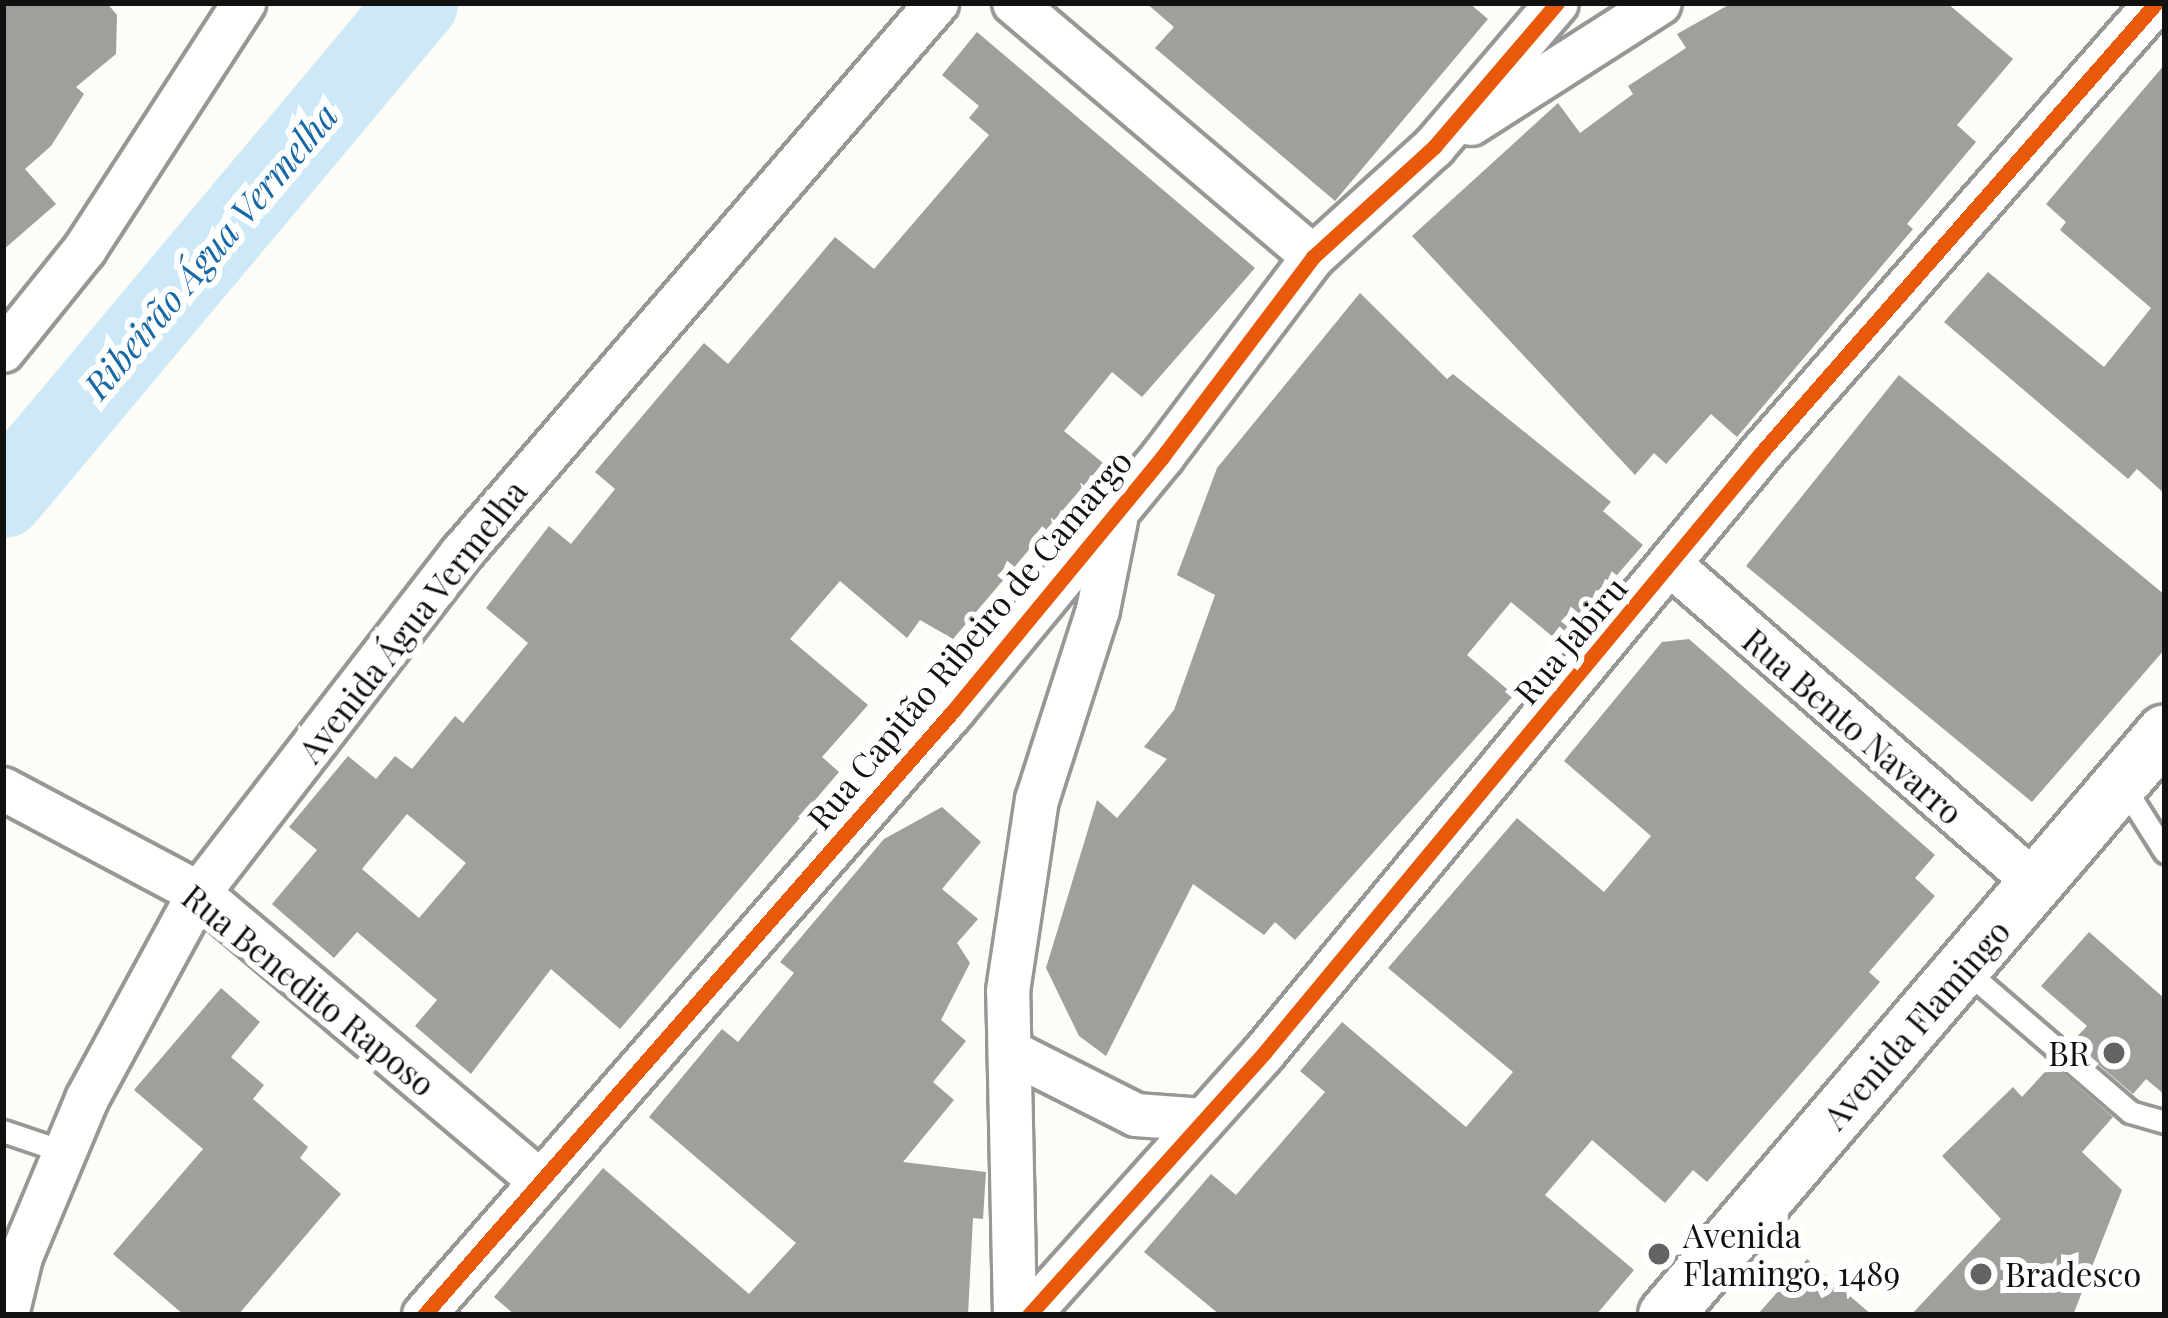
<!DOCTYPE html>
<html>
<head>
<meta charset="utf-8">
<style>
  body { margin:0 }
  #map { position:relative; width:2168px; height:1318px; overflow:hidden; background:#fdfcf7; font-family:"Playfair Display",serif }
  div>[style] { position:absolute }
  .river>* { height:81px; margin:-40.5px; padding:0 40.5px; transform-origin:40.5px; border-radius:40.5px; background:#cde8f7 }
  .building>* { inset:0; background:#a19f9c }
  .roads { filter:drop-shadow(3px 0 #979795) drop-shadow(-3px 0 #979795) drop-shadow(0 3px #979795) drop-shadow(0 -3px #979795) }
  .service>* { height:21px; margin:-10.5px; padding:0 10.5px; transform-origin:10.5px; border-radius:10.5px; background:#fffffe }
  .minor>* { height:42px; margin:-21px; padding:0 21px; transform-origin:21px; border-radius:21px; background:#fffffe }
  .tertiary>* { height:54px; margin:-27px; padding:0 27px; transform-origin:27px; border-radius:27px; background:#fffffe }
  .cycleway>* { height:15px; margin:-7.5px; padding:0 7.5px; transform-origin:7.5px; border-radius:7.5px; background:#e8590c }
  .dots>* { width:33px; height:33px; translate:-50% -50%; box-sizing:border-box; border:6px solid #fff; border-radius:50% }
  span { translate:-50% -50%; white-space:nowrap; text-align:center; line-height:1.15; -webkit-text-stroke:12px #fff; paint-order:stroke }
  .street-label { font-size:33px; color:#111 }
  .poi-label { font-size:33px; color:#111 }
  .right { translate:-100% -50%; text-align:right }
  .left { translate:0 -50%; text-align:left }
  .water-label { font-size:36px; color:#1768a6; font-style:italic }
  .frame { position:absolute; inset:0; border:6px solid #111; pointer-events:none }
</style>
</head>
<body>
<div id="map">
  <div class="river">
    <i style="left:3px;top:497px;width:645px;rotate:-50.04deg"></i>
  </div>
  <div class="building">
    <i style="clip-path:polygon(3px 3px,107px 3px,117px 15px,116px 54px,76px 87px,84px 94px,51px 146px,25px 169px,56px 204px,3px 250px)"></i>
    <i style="clip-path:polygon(1146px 3px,1469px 3px,1488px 19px,1335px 201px,1155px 48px,1174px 27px)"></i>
    <i style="clip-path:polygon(1732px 3px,1947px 3px,2013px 59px,1957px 125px,1976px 142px,1907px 224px,1913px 229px,1737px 437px,1711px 414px,1666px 464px,1654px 453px,1635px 475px,1412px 236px,1558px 103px,1580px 133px,1633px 94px,1628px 86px,1686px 48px,1677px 34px)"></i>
    <i style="clip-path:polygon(evenodd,977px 32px,1255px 268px,1142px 397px,1112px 372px,1064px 431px,1103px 463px,953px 639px,920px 620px,907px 638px,840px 581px,790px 639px,868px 705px,822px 757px,839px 772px,620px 1029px,551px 969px,471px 1074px,415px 1026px,437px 1000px,357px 932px,334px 958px,272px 904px,317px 850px,289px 827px,348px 756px,376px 779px,395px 756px,412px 769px,455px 716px,463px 723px,528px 643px,486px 608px,549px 526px,571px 544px,615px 489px,595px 472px,704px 343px,728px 364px,835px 237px,874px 269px,989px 135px,969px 118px,979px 106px,942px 75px,977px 32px,407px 814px,466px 863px,419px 918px,362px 869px,407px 814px)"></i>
    <i style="clip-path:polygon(2165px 64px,2165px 494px,2137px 469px,2128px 479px,1944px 322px,1988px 272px,2104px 367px,2151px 308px,2060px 230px,2066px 222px,2046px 204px)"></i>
    <i style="clip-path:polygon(1360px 293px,1447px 379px,1453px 374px,1611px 502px,1603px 511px,1643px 545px,1559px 642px,1511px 602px,1467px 655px,1514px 695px,1295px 940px,1275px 922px,1264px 935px,1193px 884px,1106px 1056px,1079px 1036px,1046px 968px,1097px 800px,1117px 818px,1167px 759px,1144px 747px,1174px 710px,1215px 595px,1177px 575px,1217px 468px)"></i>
    <i style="clip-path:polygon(1899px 375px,2165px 595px,2165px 649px,2032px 802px,1746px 566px)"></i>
    <i style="clip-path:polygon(1689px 639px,1935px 855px,1915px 878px,1935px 896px,1869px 972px,1880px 982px,1707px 1182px,1693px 1170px,1665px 1203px,1592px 1140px,1545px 1195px,1634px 1270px,1596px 1315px,1220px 1315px,1144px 1252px,1211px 1174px,1236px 1195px,1325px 1092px,1300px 1071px,1342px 1022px,1466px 1127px,1513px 1072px,1388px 968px,1517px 818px,1604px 892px,1651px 836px,1564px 761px,1662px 642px)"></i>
    <i style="clip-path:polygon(942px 807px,981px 842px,942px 889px,978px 919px,957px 943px,970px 963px,941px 1020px,966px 1041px,933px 1082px,954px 1100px,903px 1162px,986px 1172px,983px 1219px,973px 1218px,968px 1315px,515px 1315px,494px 1297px,603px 1168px,749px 1294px,796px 1243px,649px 1117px,722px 1029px,738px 1042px,794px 973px,780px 962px,884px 839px)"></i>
    <i style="clip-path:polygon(2089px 932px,2165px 999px,2165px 1095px,2146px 1079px,2133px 1094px,2072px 1042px,2087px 1026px,2041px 986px)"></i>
    <i style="clip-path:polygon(221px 988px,260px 1022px,231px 1057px,264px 1085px,253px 1099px,308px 1147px,300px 1158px,341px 1194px,238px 1315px,184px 1315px,113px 1254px,203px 1149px,134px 1090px)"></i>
    <i style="clip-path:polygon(2052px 1064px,2113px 1117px,2082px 1152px,2122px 1190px,2073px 1315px,1911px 1315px,2001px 1219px,1942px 1156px,2013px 1087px,2022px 1097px)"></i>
    <i style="clip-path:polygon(1807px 1259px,1872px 1315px,1757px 1315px)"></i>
  </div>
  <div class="roads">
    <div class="service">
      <i style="left:2124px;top:787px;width:77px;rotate:57.8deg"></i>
      <i style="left:1964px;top:969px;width:219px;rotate:40.7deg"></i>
      <i style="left:2130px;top:1112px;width:36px;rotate:16deg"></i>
      <i style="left:3px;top:1131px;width:65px;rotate:18.7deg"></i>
    </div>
    <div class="minor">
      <i style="left:1014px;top:3px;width:392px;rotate:40.3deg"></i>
      <i style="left:1471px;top:124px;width:224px;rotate:-32.6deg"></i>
      <i style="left:3px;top:351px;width:131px;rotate:-51.2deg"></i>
      <i style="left:85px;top:249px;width:293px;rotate:-57.1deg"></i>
      <i style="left:1671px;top:565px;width:486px;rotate:41.1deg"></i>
      <i style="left:3px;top:789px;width:222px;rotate:28deg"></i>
      <i style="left:199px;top:893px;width:443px;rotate:40.2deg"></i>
      <i style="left:1011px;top:1052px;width:140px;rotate:26.7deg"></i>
      <i style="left:1136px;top:1115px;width:68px;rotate:4.2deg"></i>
      <i style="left:7px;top:1315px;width:60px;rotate:-76.4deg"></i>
      <i style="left:21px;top:1257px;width:171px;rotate:-67.3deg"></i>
      <i style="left:87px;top:1099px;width:234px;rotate:-61.5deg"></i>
      <i style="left:199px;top:893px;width:430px;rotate:-52.3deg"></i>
      <i style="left:462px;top:553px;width:727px;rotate:-49.18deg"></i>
      <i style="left:424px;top:1315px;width:803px;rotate:-48.79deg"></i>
      <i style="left:953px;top:711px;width:330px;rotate:-50.5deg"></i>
      <i style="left:1163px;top:456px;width:249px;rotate:-53deg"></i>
      <i style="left:1313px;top:257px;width:164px;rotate:-42.3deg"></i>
      <i style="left:1434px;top:147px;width:189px;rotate:-49.5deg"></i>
      <i style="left:1015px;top:1315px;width:324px;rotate:-91.2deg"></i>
      <i style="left:1008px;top:991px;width:193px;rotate:-81.4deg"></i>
      <i style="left:1037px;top:800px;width:200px;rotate:-72.2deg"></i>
      <i style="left:1098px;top:610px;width:92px;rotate:-78.7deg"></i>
      <i style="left:1029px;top:1315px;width:352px;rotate:-48.1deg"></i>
      <i style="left:1264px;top:1053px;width:779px;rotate:-50.36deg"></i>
      <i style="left:1761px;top:453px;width:599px;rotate:-48.72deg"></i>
    </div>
    <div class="tertiary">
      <i style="left:1666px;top:1315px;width:767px;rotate:-49.44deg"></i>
    </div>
  </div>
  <div class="cycleway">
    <i style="left:424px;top:1315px;width:803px;rotate:-48.79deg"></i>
    <i style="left:953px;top:711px;width:330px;rotate:-50.5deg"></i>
    <i style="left:1163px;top:456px;width:249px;rotate:-53deg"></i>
    <i style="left:1313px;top:257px;width:164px;rotate:-42.3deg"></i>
    <i style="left:1434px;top:147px;width:189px;rotate:-49.5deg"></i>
    <i style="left:1029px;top:1315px;width:352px;rotate:-48.1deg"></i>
    <i style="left:1264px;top:1053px;width:779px;rotate:-50.36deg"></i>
    <i style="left:1761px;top:453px;width:599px;rotate:-48.72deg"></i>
  </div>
  <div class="dots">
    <i style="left:2114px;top:1053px;background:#646362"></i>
    <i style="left:1659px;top:1254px;background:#646362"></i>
    <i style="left:1981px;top:1274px;background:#646362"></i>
  </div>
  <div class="street-label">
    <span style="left:412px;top:621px;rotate:-52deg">Avenida Água Vermelha</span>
    <span style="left:969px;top:639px;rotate:-50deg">Rua Capitão Ribeiro de Camargo</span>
    <span style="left:1570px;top:640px;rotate:-50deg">Rua Jabiru</span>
    <span style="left:1853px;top:726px;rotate:41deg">Rua Bento Navarro</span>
    <span style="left:309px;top:990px;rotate:39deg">Rua Benedito Raposo</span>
    <span style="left:1916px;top:1024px;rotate:-49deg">Avenida Flamingo</span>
  </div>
  <div class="poi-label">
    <span class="right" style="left:2090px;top:1053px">BR</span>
    <span class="left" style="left:1683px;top:1254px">Avenida<br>Flamingo, 1489</span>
    <span class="left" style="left:2005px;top:1274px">Bradesco</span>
  </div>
  <div class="water-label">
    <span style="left:210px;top:250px;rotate:-50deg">Ribeirão Água Vermelha</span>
  </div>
  <div class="frame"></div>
</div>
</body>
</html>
